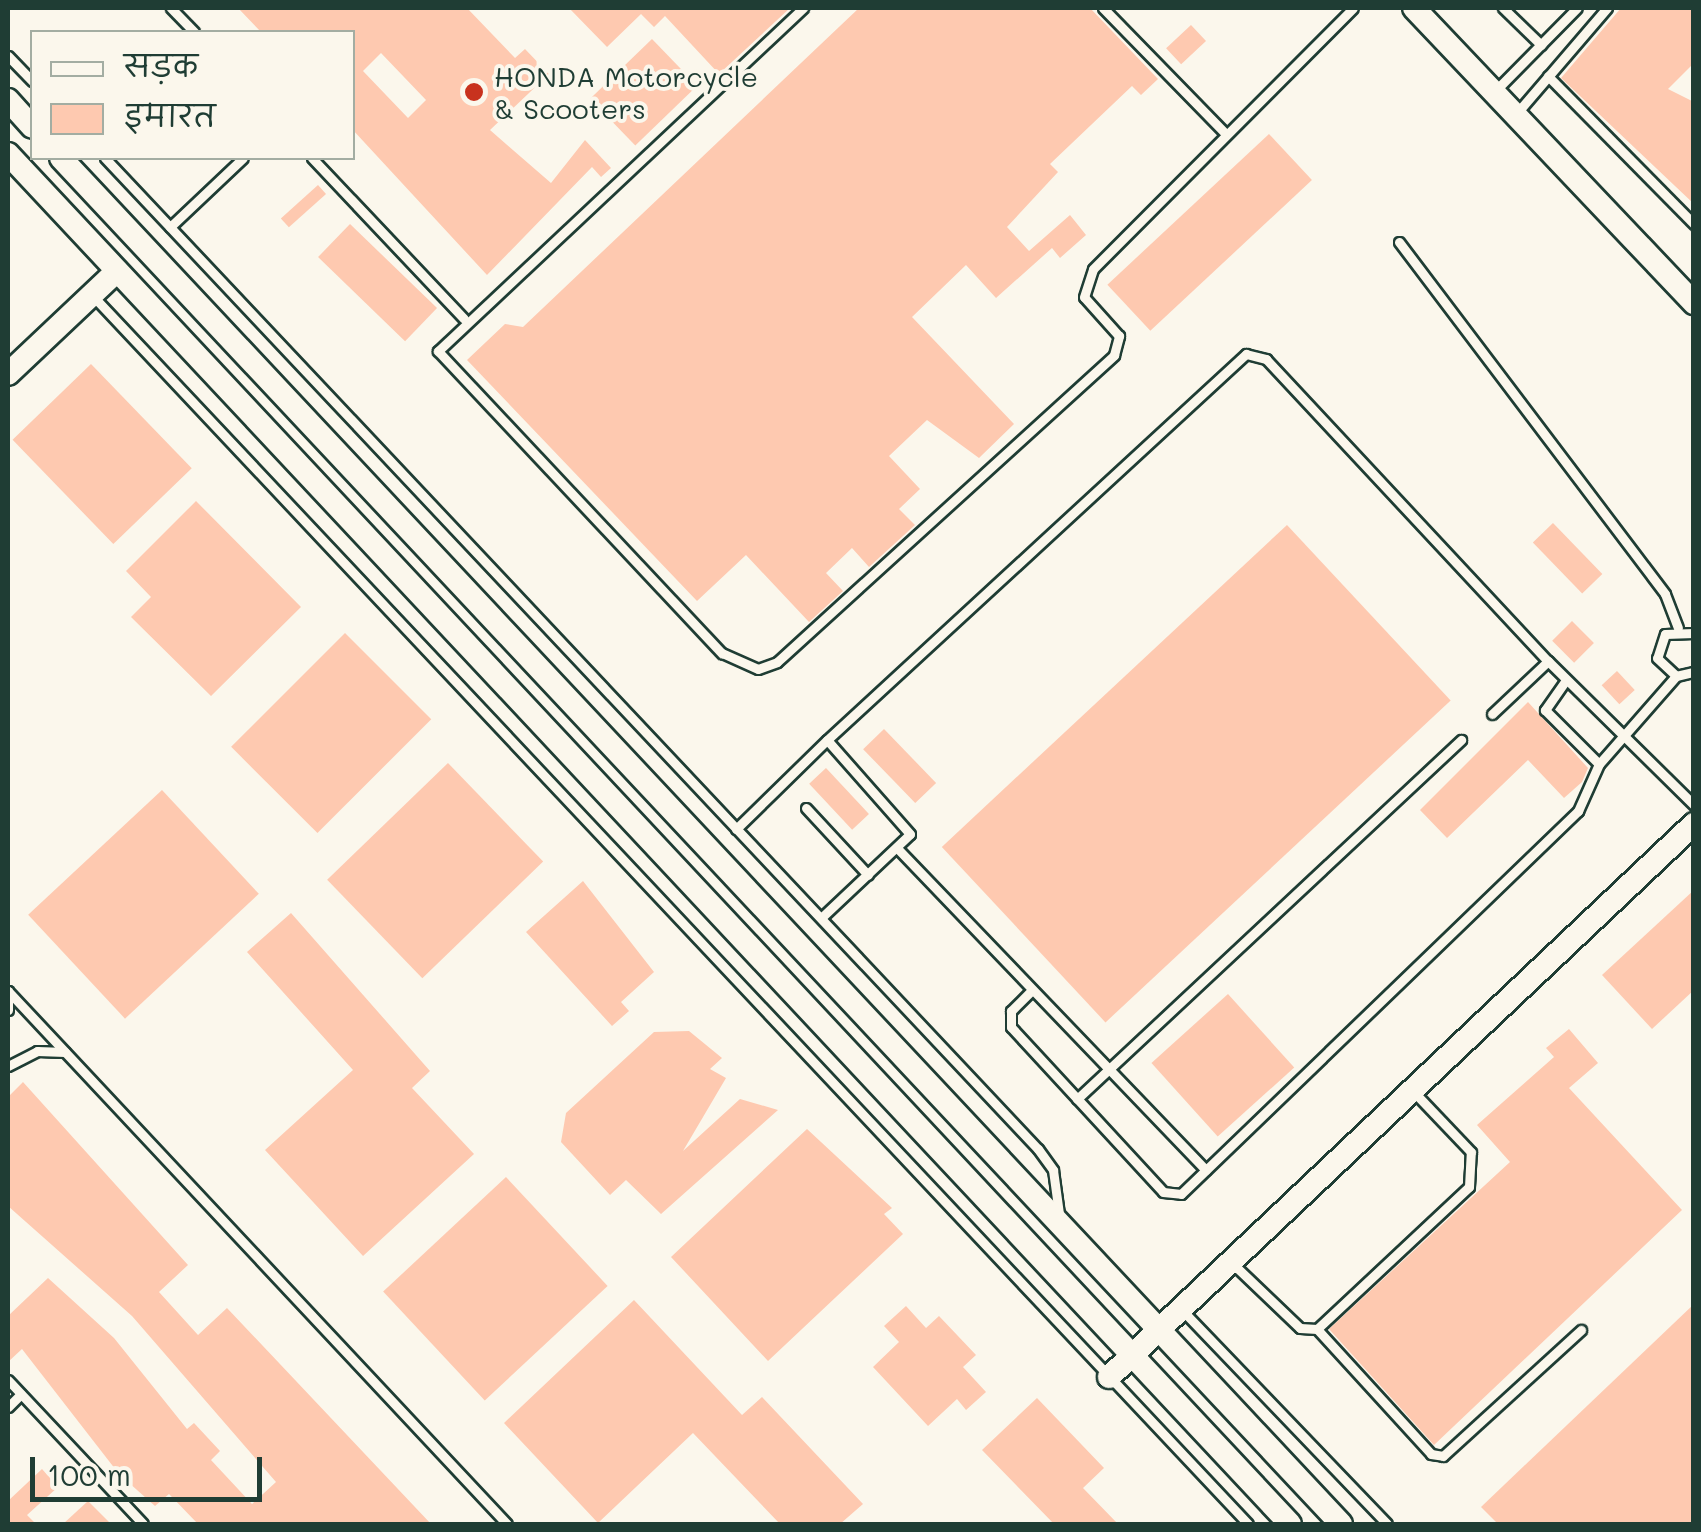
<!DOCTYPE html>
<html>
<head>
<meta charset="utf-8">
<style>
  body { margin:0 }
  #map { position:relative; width:1701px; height:1532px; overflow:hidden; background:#fbf7ec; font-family:Mali,"Playpen Sans Deva",sans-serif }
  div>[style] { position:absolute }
  .building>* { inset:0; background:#fec9b0; transform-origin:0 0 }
  .roads { filter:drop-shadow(2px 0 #1f3d34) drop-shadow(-2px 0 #1f3d34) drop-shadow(0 2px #1f3d34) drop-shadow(0 -2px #1f3d34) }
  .service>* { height:9px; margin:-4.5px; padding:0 4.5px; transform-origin:4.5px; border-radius:4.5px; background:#fbf7ec }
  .tertiary>* { height:22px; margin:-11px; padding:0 11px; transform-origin:11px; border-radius:11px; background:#fbf7ec }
  .dots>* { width:28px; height:28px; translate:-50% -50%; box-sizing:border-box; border:5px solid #fbf7ec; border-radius:50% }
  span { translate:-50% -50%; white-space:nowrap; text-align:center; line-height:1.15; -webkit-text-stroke:8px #fbf7ec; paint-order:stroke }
  .poi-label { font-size:28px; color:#1f3d34 }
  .left { translate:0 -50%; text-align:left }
  .frame { position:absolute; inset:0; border:10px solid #1f3d34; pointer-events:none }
  .legend { position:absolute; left:30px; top:30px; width:325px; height:130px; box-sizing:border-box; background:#fbf7ec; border:2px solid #a3ada2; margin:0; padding:12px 18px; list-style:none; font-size:30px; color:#1f3d34 }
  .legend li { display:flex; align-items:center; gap:20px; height:50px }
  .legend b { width:50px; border:2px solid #a3ada2 }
  .scale { position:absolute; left:30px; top:1457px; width:232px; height:45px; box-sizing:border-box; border:5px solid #1f3d34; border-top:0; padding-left:12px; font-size:30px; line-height:35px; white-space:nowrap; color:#1f3d34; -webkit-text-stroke:8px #fbf7ec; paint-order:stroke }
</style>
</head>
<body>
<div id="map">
  <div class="building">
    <i style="clip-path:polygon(evenodd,238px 8px,467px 8px,515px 58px,525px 49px,549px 74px,490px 130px,551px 183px,585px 140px,611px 168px,601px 177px,592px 167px,487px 275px,352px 129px,352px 32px,261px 32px,238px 8px,381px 53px,426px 100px,408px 118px,363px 71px,381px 53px)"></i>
    <i style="clip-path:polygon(569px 8px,790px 8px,719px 74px,665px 16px,654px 27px,641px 14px,607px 47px)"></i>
    <i style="clip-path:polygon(859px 8px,1090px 8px,1158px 79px,1141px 95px,1132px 86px,1050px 164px,1058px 172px,1007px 227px,1029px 251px,1070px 215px,1086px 235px,1060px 258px,1052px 248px,996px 298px,966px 265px,912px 317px,1014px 424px,979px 458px,927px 420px,889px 456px,920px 489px,899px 509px,915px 525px,869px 567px,852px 548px,826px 573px,843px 591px,809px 622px,746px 555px,697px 601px,467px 360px,505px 324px,523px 327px)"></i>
    <i style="clip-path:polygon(1621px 8px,1694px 8px,1694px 63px,1668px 89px,1694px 102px,1694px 204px,1561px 78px)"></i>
    <i style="left:1191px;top:25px;width:22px;height:34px;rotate:47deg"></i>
    <i style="left:652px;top:39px;width:65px;height:86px;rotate:46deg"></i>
    <i style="left:1269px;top:134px;width:63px;height:221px;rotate:47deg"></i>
    <i style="left:318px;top:185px;width:12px;height:50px;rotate:48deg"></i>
    <i style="left:350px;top:224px;width:121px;height:46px;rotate:44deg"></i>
    <i style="left:91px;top:364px;width:145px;height:109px;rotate:46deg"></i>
    <i style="clip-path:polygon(196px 501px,301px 607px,211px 696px,131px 617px,151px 597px,126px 571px)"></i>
    <i style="left:1553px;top:523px;width:71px;height:28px;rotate:46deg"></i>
    <i style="left:1287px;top:525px;width:240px;height:472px;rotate:47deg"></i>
    <i style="left:1572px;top:621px;width:31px;height:28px;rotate:45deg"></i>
    <i style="left:345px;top:633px;width:122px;height:161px;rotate:45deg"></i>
    <i style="left:1617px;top:671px;width:26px;height:21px;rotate:47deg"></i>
    <i style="clip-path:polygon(1528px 702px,1588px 768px,1582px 782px,1564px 798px,1528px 760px,1447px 838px,1420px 810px)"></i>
    <i style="left:884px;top:729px;width:75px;height:29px;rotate:46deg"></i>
    <i style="left:448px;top:763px;width:137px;height:168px;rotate:46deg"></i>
    <i style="left:826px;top:768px;width:63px;height:23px;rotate:47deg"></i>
    <i style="left:162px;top:790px;width:142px;height:183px;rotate:47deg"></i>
    <i style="clip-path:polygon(583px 881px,654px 972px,621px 1002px,629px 1011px,612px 1026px,526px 932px)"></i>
    <i style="clip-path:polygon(1694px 890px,1694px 990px,1652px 1029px,1602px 975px)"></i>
    <i style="clip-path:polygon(291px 913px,430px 1071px,412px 1088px,474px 1154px,363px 1256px,265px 1150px,353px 1070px,247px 952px)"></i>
    <i style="left:1228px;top:994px;width:99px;height:103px;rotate:48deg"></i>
    <i style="clip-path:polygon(1569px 1029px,1598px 1063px,1569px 1088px,1682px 1210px,1434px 1445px,1329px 1329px,1510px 1162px,1477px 1125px,1554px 1057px,1546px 1048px)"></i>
    <i style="clip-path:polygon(689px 1031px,722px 1058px,710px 1069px,726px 1078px,683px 1151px,740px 1099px,778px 1110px,661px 1214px,626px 1180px,610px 1195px,561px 1142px,566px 1113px,654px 1032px)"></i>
    <i style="clip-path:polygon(23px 1082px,188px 1265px,159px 1292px,198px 1335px,227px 1308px,431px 1524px,198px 1524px,169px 1494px,155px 1506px,119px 1474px,22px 1349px,8px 1362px,8px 1316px,48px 1278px,114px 1338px,187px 1429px,194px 1423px,220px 1451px,211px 1460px,252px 1504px,276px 1482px,132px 1316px,8px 1206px,8px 1097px)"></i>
    <i style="clip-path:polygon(807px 1129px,892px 1208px,884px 1214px,903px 1234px,768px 1361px,671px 1257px)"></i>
    <i style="left:506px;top:1177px;width:149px;height:168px;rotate:47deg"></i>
    <i style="clip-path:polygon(634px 1300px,742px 1415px,762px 1397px,863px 1504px,840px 1524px,780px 1524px,693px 1433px,598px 1523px,504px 1423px)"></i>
    <i style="clip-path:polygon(1694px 1304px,1694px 1524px,1498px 1524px,1481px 1507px)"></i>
    <i style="clip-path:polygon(906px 1306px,926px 1328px,939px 1316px,976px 1355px,963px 1367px,986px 1392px,966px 1410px,957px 1399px,928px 1426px,873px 1367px,899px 1342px,884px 1326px)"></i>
    <i style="clip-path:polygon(1037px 1398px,1104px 1468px,1083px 1488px,1118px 1524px,1054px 1524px,982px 1450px)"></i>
    <i style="clip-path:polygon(42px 1469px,58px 1487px,27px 1515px,36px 1524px,8px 1524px,8px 1501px)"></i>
    <i style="clip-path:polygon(88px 1501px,111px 1524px,63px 1524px)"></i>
  </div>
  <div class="roads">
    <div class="service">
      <i style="left:171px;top:8px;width:33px;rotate:46deg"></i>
      <i style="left:803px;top:8px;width:501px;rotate:136.78deg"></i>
      <i style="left:438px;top:351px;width:415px;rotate:46.8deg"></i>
      <i style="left:722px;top:653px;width:39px;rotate:24deg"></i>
      <i style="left:758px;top:669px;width:20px;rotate:-20deg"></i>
      <i style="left:777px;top:662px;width:456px;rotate:-42.3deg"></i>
      <i style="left:1114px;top:355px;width:20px;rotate:-75deg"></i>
      <i style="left:1119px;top:336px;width:52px;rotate:-131.9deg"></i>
      <i style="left:1084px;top:297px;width:29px;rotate:-72deg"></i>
      <i style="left:1093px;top:269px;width:368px;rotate:-45.1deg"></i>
      <i style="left:1103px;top:8px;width:172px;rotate:45.7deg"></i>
      <i style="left:1503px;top:8px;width:53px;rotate:44.2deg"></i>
      <i style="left:8px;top:56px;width:35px;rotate:46deg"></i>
      <i style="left:1548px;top:76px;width:208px;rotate:45.4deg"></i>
      <i style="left:1496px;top:90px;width:115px;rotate:-45.4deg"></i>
      <i style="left:1516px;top:114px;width:140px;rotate:-49.4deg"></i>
      <i style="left:105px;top:158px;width:1361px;rotate:46.73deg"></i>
      <i style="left:1038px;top:1149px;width:26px;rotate:54deg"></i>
      <i style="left:1053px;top:1170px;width:44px;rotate:82.2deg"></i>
      <i style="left:312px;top:158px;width:221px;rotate:46.6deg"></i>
      <i style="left:170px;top:227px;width:100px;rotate:-43.4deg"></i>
      <i style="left:1399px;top:242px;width:441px;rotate:52.9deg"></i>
      <i style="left:1665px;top:594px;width:36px;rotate:69deg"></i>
      <i style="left:92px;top:295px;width:1687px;rotate:46.75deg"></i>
      <i style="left:1694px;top:633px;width:29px;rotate:178deg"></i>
      <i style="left:1665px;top:634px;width:25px;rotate:108deg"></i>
      <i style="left:1657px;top:658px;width:26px;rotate:43deg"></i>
      <i style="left:1676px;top:676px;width:18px;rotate:-13deg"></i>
      <i style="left:1548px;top:661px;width:205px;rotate:44.6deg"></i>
      <i style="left:1566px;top:680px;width:37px;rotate:125deg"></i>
      <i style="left:1545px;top:710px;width:76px;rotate:45deg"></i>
      <i style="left:806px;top:808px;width:91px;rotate:47.2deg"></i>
      <i style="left:736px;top:829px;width:127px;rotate:-44.4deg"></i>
      <i style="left:897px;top:848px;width:446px;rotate:46.2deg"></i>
      <i style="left:821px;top:918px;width:122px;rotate:-43.3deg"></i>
      <i style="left:910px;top:834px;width:125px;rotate:-131.4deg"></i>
      <i style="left:827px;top:740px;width:570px;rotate:-42.65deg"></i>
      <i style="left:1246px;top:354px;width:21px;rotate:14deg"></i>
      <i style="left:1266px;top:359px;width:413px;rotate:47deg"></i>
      <i style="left:1548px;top:661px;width:77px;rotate:136.6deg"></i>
      <i style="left:1032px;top:990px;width:30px;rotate:135deg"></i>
      <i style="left:1011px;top:1011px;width:16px;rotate:90deg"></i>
      <i style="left:1011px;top:1027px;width:224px;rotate:47.3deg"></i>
      <i style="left:1163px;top:1192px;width:18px;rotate:6deg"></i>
      <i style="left:1181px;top:1194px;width:552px;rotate:-43.97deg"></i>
      <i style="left:1578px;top:811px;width:51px;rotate:-65.9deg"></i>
      <i style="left:1599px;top:764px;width:117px;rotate:-48.8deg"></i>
      <i style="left:8px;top:991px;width:730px;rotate:46.89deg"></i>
      <i style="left:8px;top:1010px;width:19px;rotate:-90deg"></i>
      <i style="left:8px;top:1066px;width:33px;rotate:-27deg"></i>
      <i style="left:37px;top:1051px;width:28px;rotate:2deg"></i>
      <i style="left:1077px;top:1099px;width:526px;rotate:-43.07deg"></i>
      <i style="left:1232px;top:1263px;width:94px;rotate:43.7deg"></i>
      <i style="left:1300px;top:1328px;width:17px;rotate:3deg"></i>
      <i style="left:1317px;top:1329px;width:208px;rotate:-43.1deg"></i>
      <i style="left:1469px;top:1187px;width:35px;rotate:-87deg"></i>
      <i style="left:1471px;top:1152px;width:84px;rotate:-133.6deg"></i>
      <i style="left:1182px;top:1310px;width:296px;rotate:46.2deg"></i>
      <i style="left:1317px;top:1329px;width:169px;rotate:47.6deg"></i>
      <i style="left:1431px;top:1454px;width:12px;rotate:9deg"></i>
      <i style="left:1443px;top:1456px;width:187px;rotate:-42.4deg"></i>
      <i style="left:8px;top:1380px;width:197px;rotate:46.8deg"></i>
      <i style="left:8px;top:1407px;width:18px;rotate:-45deg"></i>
    </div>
    <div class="tertiary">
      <i style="left:1414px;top:8px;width:407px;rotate:46.5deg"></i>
      <i style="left:8px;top:100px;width:36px;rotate:48deg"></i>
      <i style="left:8px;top:154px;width:1876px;rotate:46.9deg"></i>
      <i style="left:61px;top:158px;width:1872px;rotate:46.86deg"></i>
      <i style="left:8px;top:374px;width:150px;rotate:-43.4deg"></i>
      <i style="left:1109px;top:1377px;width:805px;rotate:-43.39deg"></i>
    </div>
  </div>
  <div class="dots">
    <i style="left:474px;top:92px;background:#c8321e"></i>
  </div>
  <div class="poi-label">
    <span class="left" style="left:494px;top:92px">HONDA Motorcycle<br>&amp; Scooters</span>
  </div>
  <div class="frame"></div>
  <ul class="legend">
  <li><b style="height:12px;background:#fbf7ec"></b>सड़क</li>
  <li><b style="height:28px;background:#fec9b0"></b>इमारत</li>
  </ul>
  <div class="scale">100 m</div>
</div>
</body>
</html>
